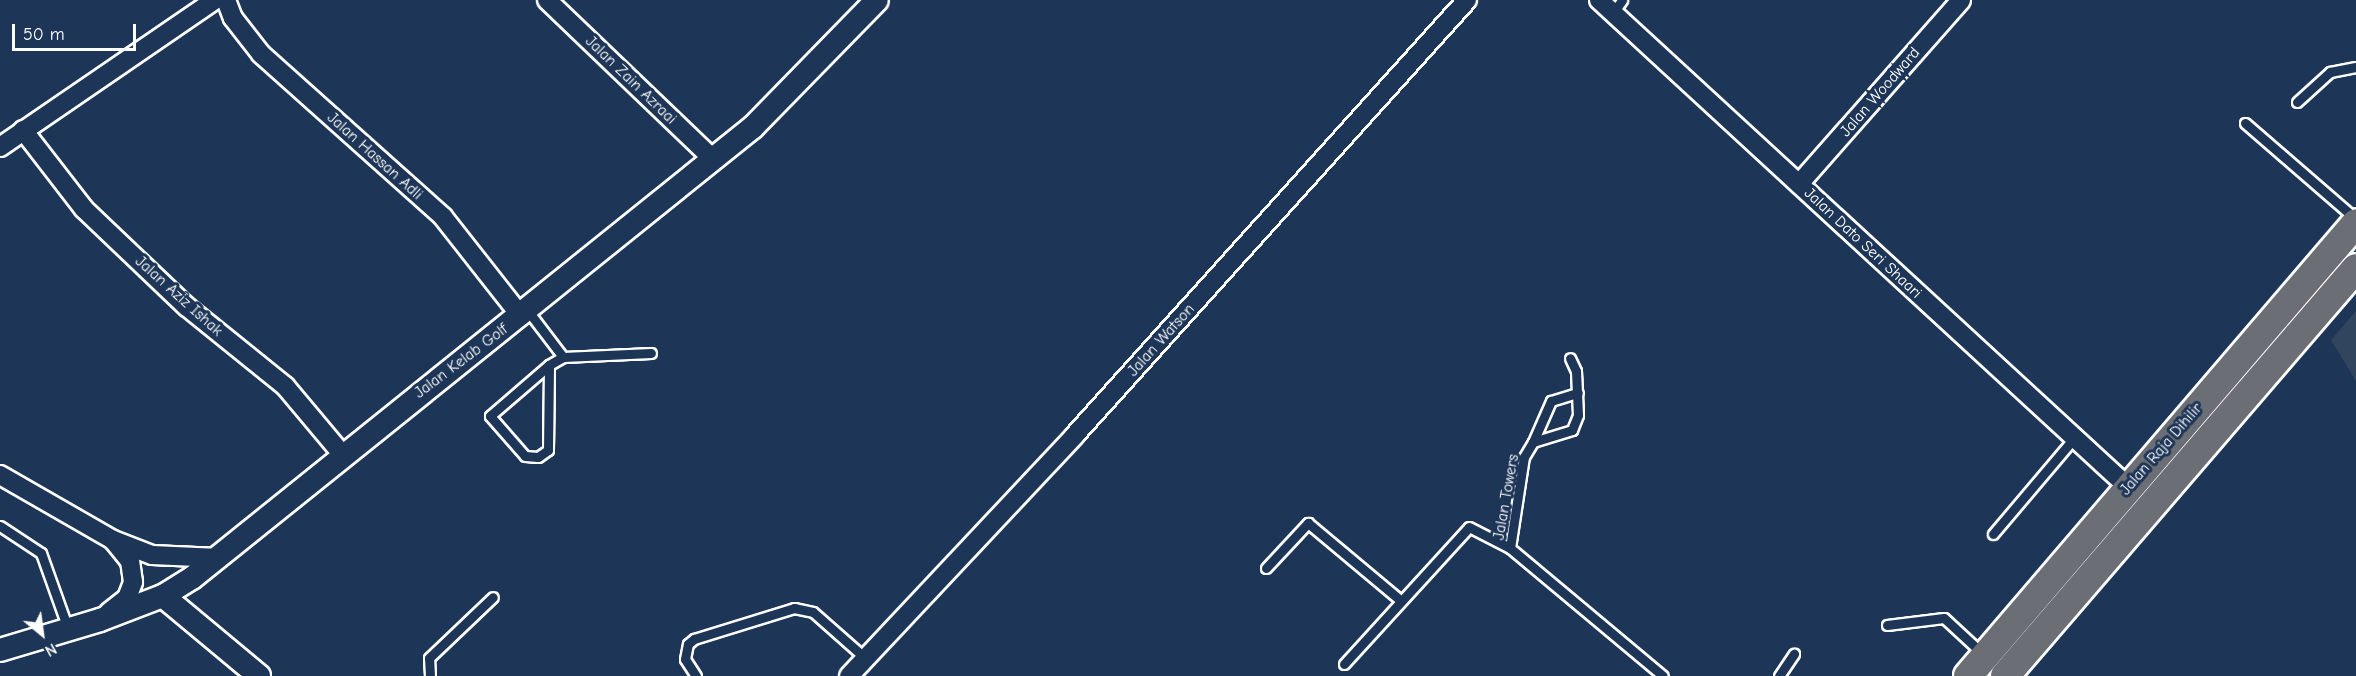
<!DOCTYPE html>
<html>
<head>
<meta charset="utf-8">
<style>
  body { margin:0 }
  #map { position:relative; width:2356px; height:676px; overflow:hidden; background:#1d3557; font-family:"Comic Neue",sans-serif }
  div>[style] { position:absolute }
  .built>* { inset:0; background:#32455e }
  .roads { filter:drop-shadow(2px 0 #fff) drop-shadow(-2px 0 #fff) drop-shadow(0 2px #fff) drop-shadow(0 -2px #fff) }
  .service>* { height:9px; margin:-4.5px; padding:0 4.5px; transform-origin:4.5px; border-radius:4.5px; background:#1d3557 }
  .minor>* { height:18px; margin:-9px; padding:0 9px; transform-origin:9px; border-radius:9px; background:#1d3557 }
  .tertiary>* { height:22px; margin:-11px; padding:0 11px; transform-origin:11px; border-radius:11px; background:#1d3557 }
  .primary>* { height:28px; margin:-14px; padding:0 14px; transform-origin:14px; border-radius:14px; background:#6b6f75 }
  span { translate:-50% -50%; white-space:nowrap; text-align:center; line-height:1.15; -webkit-text-stroke:6px #1d3557; paint-order:stroke }
  .street-label { font-size:16px; color:#fff }
  .north { position:absolute; left:12px; top:604px; width:60px; height:60px; -webkit-text-stroke:4px #1d3557; paint-order:stroke; rotate:151deg; font-size:16px; font-weight:700; line-height:24px; text-align:center; color:#fff }
  .north::after { content:''; display:block; margin:auto; width:21px; height:27px; background:#fff; clip-path:polygon(50% 0,100% 100%,50% 72%,0 100%) }
  .scale { position:absolute; left:12px; top:24px; width:124px; height:27px; box-sizing:border-box; border:3px solid #fff; border-top:0; padding-left:8px; font-size:18px; line-height:21px; white-space:nowrap; color:#fff; -webkit-text-stroke:4px #1d3557; paint-order:stroke }
</style>
</head>
<body>
<div id="map">
  <div class="built">
    <i style="clip-path:polygon(2356px 311px,2356px 381px,2331px 340px)"></i>
  </div>
  <div class="roads">
    <div class="service">
      <i style="left:1613px;top:13px;width:16px;rotate:-55deg"></i>
      <i style="left:2297px;top:102px;width:45px;rotate:-42.3deg"></i>
      <i style="left:2330px;top:72px;width:26px;rotate:-11deg"></i>
      <i style="left:2245px;top:123px;width:147px;rotate:40.9deg"></i>
      <i style="left:528px;top:311px;width:58px;rotate:52.7deg"></i>
      <i style="left:563px;top:357px;width:88px;rotate:-2.6deg"></i>
      <i style="left:549px;top:365px;width:78px;rotate:139.2deg"></i>
      <i style="left:490px;top:416px;width:53px;rotate:48.8deg"></i>
      <i style="left:525px;top:456px;width:13px;rotate:4deg"></i>
      <i style="left:538px;top:457px;width:12px;rotate:-35deg"></i>
      <i style="left:548px;top:450px;width:85px;rotate:-89.3deg"></i>
      <i style="left:549px;top:365px;width:16px;rotate:-30deg"></i>
      <i style="left:1533px;top:442px;width:45px;rotate:-66.3deg"></i>
      <i style="left:1551px;top:401px;width:28px;rotate:-17deg"></i>
      <i style="left:0;top:526px;width:49px;rotate:33.4deg"></i>
      <i style="left:41px;top:553px;width:81px;rotate:70.4deg"></i>
      <i style="left:1993px;top:534px;width:126px;rotate:-49.8deg"></i>
      <i style="left:1510px;top:548px;width:92px;rotate:-81.3deg"></i>
      <i style="left:1524px;top:457px;width:17px;rotate:-59deg"></i>
      <i style="left:1533px;top:442px;width:41px;rotate:-17.1deg"></i>
      <i style="left:1572px;top:430px;width:16px;rotate:-68deg"></i>
      <i style="left:1578px;top:415px;width:44px;rotate:-92.6deg"></i>
      <i style="left:1576px;top:371px;width:14px;rotate:-115deg"></i>
      <i style="left:1266px;top:568px;width:62px;rotate:-47deg"></i>
      <i style="left:1308px;top:523px;width:120px;rotate:39.9deg"></i>
      <i style="left:1887px;top:625px;width:57px;rotate:-7deg"></i>
      <i style="left:1944px;top:618px;width:53px;rotate:42.7deg"></i>
      <i style="left:1344px;top:664px;width:185px;rotate:-47.6deg"></i>
      <i style="left:1469px;top:527px;width:46px;rotate:27.1deg"></i>
      <i style="left:1510px;top:548px;width:199px;rotate:39.9deg"></i>
      <i style="left:430px;top:676px;width:18px;rotate:-93deg"></i>
      <i style="left:429px;top:658px;width:88px;rotate:-43.6deg"></i>
      <i style="left:696px;top:676px;width:20px;rotate:-123deg"></i>
      <i style="left:685px;top:659px;width:15px;rotate:-79deg"></i>
      <i style="left:688px;top:644px;width:8px;rotate:-40deg"></i>
      <i style="left:694px;top:639px;width:105px;rotate:-17.2deg"></i>
      <i style="left:794px;top:608px;width:19px;rotate:12deg"></i>
      <i style="left:813px;top:612px;width:69px;rotate:41.5deg"></i>
      <i style="left:1779px;top:676px;width:27px;rotate:-56deg"></i>
    </div>
    <div class="minor">
      <i style="left:226px;top:0;width:19px;rotate:69deg"></i>
      <i style="left:233px;top:18px;width:46px;rotate:52.1deg"></i>
      <i style="left:261px;top:54px;width:244px;rotate:41.8deg"></i>
      <i style="left:443px;top:217px;width:126px;rotate:51.8deg"></i>
      <i style="left:547px;top:0;width:231px;rotate:43.8deg"></i>
      <i style="left:1599px;top:0;width:719px;rotate:42.63deg"></i>
      <i style="left:23px;top:130px;width:100px;rotate:52.3deg"></i>
      <i style="left:84px;top:209px;width:142px;rotate:43.6deg"></i>
      <i style="left:187px;top:307px;width:126px;rotate:38.9deg"></i>
      <i style="left:285px;top:386px;width:89px;rotate:50deg"></i>
      <i style="left:0;top:147px;width:260px;rotate:-34.4deg"></i>
      <i style="left:1799px;top:184px;width:245px;rotate:-48.6deg"></i>
      <i style="left:0;top:475px;width:130px;rotate:29.9deg"></i>
      <i style="left:113px;top:540px;width:42px;rotate:21deg"></i>
      <i style="left:152px;top:555px;width:67px;rotate:2.6deg"></i>
      <i style="left:109px;top:612px;width:23px;rotate:-38deg"></i>
      <i style="left:127px;top:598px;width:17px;rotate:-69deg"></i>
      <i style="left:133px;top:582px;width:21px;rotate:-98deg"></i>
      <i style="left:130px;top:561px;width:26px;rotate:-129deg"></i>
      <i style="left:849px;top:676px;width:329px;rotate:-46.8deg"></i>
      <i style="left:1074px;top:436px;width:587px;rotate:-47.97deg"></i>
    </div>
    <div class="tertiary">
      <i style="left:163px;top:596px;width:125px;rotate:39.8deg"></i>
      <i style="left:0;top:650px;width:104px;rotate:-16.7deg"></i>
      <i style="left:100px;top:620px;width:67px;rotate:-20.9deg"></i>
      <i style="left:163px;top:596px;width:34px;rotate:-32deg"></i>
      <i style="left:192px;top:578px;width:720px;rotate:-38.8deg"></i>
      <i style="left:753px;top:127px;width:177px;rotate:-45.7deg"></i>
    </div>
    <div class="primary">
      <i style="left:1968px;top:676px;width:596px;rotate:-49.42deg"></i>
      <i style="left:2005px;top:676px;width:538px;rotate:-49.29deg"></i>
    </div>
  </div>
  <div class="street-label">
    <span style="left:631px;top:80px;rotate:44deg">Jalan Zain Azraai</span>
    <span style="left:1880px;top:92px;rotate:-49deg">Jalan Woodward</span>
    <span style="left:375px;top:156px;rotate:42deg">Jalan Hassan Adli</span>
    <span style="left:1863px;top:243px;rotate:43deg">Jalan Dato Seri Shaari</span>
    <span style="left:179px;top:296px;rotate:42deg">Jalan Aziz Ishak</span>
    <span style="left:1161px;top:340px;rotate:-48deg">Jalan Watson</span>
    <span style="left:461px;top:361px;rotate:-37deg">Jalan Kelab Golf</span>
    <span style="left:2161px;top:449px;rotate:-49deg">Jalan Raja Dihilir</span>
    <span style="left:1506px;top:497px;rotate:-80deg">Jalan Towers</span>
  </div>
  <div class="north">N</div>
  <div class="scale">50 m</div>
</div>
</body>
</html>
